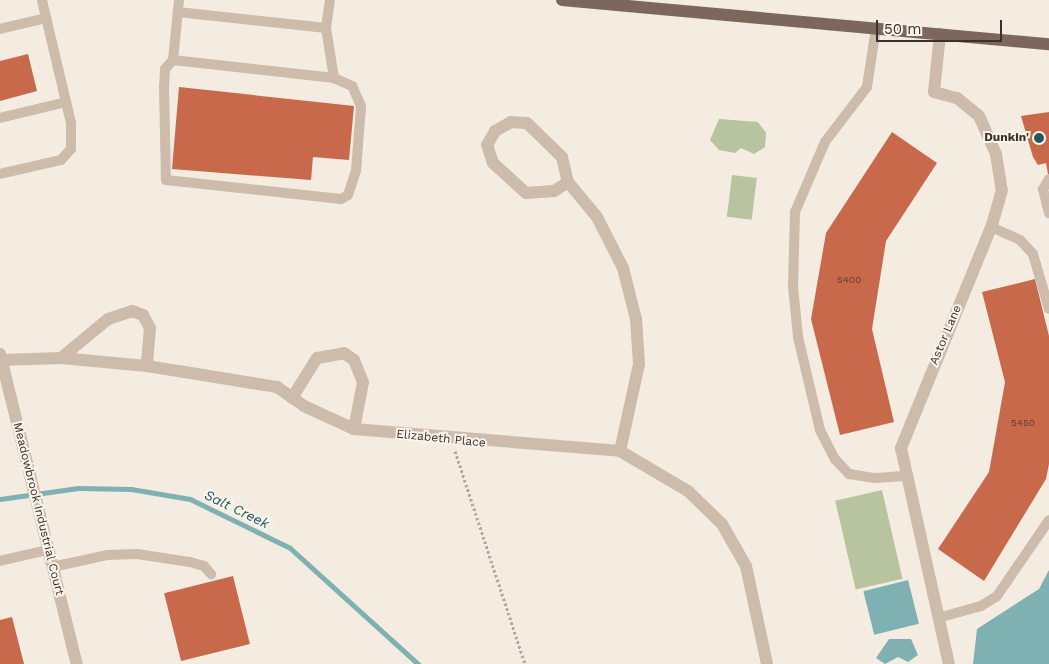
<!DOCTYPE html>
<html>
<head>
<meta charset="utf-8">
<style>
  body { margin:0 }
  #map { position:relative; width:1049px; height:664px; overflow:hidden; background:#f4ebe1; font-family:"Work Sans",sans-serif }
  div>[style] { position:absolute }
  .green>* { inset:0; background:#b8c4a0; transform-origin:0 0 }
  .water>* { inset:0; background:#7fb0b2; transform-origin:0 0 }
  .stream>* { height:5px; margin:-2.5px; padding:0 2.5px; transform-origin:2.5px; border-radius:2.5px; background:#7fb0b2 }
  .building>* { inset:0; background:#c8694b; transform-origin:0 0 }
  .path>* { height:3px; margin-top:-1.5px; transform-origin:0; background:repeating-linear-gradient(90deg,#b9a596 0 2.5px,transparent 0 5px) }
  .lane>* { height:10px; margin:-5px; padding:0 5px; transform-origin:5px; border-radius:5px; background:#cdbbac }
  .street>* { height:12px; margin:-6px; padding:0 6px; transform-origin:6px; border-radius:6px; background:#cdbbac }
  .primary>* { height:12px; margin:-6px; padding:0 6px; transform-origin:6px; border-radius:6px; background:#7d675c }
  .dots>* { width:14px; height:14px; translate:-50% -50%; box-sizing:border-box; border:2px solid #fbf5ee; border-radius:50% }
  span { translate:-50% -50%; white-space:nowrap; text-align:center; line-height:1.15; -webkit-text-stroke:4px #fbf5ee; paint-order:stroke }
  .number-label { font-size:10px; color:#5e3e33 }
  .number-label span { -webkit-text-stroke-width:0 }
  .poi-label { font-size:12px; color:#3b302b; font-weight:700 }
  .right { translate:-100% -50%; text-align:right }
  .street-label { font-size:12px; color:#3b302b }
  .water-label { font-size:14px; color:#1f5a5e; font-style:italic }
  .scale { position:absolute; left:876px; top:20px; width:126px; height:22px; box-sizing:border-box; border:2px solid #3b302b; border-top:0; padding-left:6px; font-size:15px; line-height:18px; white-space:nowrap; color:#3b302b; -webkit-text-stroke:4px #fbf5ee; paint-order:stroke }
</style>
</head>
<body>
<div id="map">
  <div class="green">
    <i style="clip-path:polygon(719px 119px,758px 122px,766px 133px,765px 147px,754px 154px,741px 148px,735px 153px,719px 150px,710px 140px)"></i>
    <i style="left:732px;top:175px;width:25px;height:42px;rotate:7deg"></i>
    <i style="left:882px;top:490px;width:91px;height:48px;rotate:77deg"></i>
  </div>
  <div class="water">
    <i style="clip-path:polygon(1049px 570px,1049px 664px,973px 664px,977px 629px,1039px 589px)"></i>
    <i style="left:908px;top:580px;width:45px;height:46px;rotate:76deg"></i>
    <i style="clip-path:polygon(889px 639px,911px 639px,918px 655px,908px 662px,898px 657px,885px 664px,876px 658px)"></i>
  </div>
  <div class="stream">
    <i style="left:0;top:499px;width:79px;rotate:-8deg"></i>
    <i style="left:78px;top:488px;width:53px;rotate:1.1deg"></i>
    <i style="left:131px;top:489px;width:60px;rotate:9.6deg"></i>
    <i style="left:190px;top:499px;width:111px;rotate:26.1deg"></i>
    <i style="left:290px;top:548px;width:173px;rotate:42.2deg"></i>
  </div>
  <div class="building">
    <i style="clip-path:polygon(28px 54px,37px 91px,0 101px,0 61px)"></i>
    <i style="clip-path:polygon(179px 87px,354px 106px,349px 160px,313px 157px,311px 180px,172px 169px)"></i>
    <i style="clip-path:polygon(1049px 112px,1049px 174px,1048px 174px,1046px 163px,1038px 165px,1033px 157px,1021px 116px)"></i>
    <i style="clip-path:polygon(892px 132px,937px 163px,886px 241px,872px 329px,894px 422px,840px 435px,811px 319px,826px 233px)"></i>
    <i style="clip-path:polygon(1035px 279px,1049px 336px,1049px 464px,1046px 479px,984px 581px,938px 549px,989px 472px,1005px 382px,982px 292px)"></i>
    <i style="left:233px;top:576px;width:70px;height:71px;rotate:76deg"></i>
    <i style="clip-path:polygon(12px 617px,24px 664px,0 664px,0 620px)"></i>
  </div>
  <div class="path">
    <i style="left:455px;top:451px;width:224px;rotate:71.8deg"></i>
  </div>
  <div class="lane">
    <i style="left:178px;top:12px;width:149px;rotate:6.2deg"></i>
    <i style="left:326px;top:28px;width:28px;rotate:-82deg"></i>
    <i style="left:326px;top:28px;width:51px;rotate:80.9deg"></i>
    <i style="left:876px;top:28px;width:60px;rotate:98.7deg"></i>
    <i style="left:867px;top:87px;width:69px;rotate:127.4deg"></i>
    <i style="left:825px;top:142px;width:76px;rotate:113.2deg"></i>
    <i style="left:795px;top:212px;width:74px;rotate:91.5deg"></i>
    <i style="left:793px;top:286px;width:51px;rotate:84.4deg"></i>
    <i style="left:798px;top:337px;width:96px;rotate:76.7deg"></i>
    <i style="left:820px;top:430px;width:33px;rotate:63deg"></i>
    <i style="left:835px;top:459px;width:21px;rotate:47deg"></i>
    <i style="left:849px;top:474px;width:26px;rotate:9deg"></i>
    <i style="left:875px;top:478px;width:29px;rotate:-4deg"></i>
    <i style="left:0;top:29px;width:47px;rotate:-13.4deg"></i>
    <i style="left:173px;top:60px;width:12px;rotate:132deg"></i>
    <i style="left:165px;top:69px;width:18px;rotate:93deg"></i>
    <i style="left:164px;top:87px;width:93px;rotate:88.8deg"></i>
    <i style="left:166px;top:180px;width:176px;rotate:6.2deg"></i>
    <i style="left:341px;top:199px;width:8px;rotate:-30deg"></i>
    <i style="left:348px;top:195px;width:25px;rotate:-72deg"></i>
    <i style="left:356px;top:171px;width:65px;rotate:-85.6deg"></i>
    <i style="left:361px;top:106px;width:22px;rotate:-114deg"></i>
    <i style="left:352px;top:86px;width:20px;rotate:-156deg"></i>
    <i style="left:334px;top:78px;width:162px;rotate:-173.6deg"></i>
    <i style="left:173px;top:60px;width:60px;rotate:-84.3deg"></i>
    <i style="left:0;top:118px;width:68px;rotate:-13.6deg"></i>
    <i style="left:0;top:174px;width:63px;rotate:-12.9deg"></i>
    <i style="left:61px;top:160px;width:15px;rotate:-48deg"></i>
    <i style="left:71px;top:149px;width:26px;rotate:-90deg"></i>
    <i style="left:71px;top:123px;width:126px;rotate:-103.3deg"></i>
    <i style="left:1049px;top:179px;width:12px;rotate:121deg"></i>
    <i style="left:1043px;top:189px;width:25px;rotate:76deg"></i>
    <i style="left:991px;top:227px;width:32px;rotate:24deg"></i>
    <i style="left:1020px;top:240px;width:19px;rotate:47deg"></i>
    <i style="left:1033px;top:254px;width:57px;rotate:73.8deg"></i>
    <i style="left:0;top:561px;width:48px;rotate:-13.2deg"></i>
    <i style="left:52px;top:567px;width:56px;rotate:-12.3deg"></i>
    <i style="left:107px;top:555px;width:30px;rotate:-2deg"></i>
    <i style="left:137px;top:554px;width:54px;rotate:8.6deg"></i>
    <i style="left:190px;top:562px;width:15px;rotate:16deg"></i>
    <i style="left:204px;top:566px;width:11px;rotate:49deg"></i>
    <i style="left:938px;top:618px;width:45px;rotate:-15.6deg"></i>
    <i style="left:981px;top:606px;width:19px;rotate:-32deg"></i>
    <i style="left:997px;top:596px;width:92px;rotate:-55.6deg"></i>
  </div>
  <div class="street">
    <i style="left:940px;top:34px;width:58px;rotate:95.9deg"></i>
    <i style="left:934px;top:92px;width:24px;rotate:15deg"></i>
    <i style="left:957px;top:98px;width:28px;rotate:39deg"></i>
    <i style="left:979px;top:116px;width:42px;rotate:65.9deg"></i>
    <i style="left:996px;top:154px;width:36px;rotate:81deg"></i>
    <i style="left:1002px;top:190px;width:36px;rotate:106deg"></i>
    <i style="left:992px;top:225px;width:241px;rotate:112.2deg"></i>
    <i style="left:901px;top:448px;width:221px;rotate:77.5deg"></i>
    <i style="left:568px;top:182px;width:17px;rotate:147deg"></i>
    <i style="left:554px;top:191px;width:28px;rotate:176deg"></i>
    <i style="left:526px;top:193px;width:45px;rotate:-137.7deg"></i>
    <i style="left:493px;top:163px;width:19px;rotate:-108deg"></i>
    <i style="left:487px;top:145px;width:16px;rotate:-60deg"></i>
    <i style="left:495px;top:131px;width:18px;rotate:-29deg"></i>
    <i style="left:511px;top:122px;width:16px;rotate:4deg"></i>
    <i style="left:527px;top:123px;width:49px;rotate:44.2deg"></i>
    <i style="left:562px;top:157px;width:26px;rotate:77deg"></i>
    <i style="left:568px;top:182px;width:45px;rotate:50.4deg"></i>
    <i style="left:597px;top:217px;width:57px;rotate:63deg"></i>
    <i style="left:623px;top:268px;width:53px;rotate:75.7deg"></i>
    <i style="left:636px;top:319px;width:45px;rotate:86.2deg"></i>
    <i style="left:639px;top:364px;width:89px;rotate:102.3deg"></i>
    <i style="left:0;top:354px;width:319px;rotate:76.1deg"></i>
    <i style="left:61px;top:358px;width:61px;rotate:-39.7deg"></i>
    <i style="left:108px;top:319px;width:25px;rotate:-18deg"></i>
    <i style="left:132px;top:311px;width:12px;rotate:20deg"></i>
    <i style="left:143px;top:315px;width:15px;rotate:62deg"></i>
    <i style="left:150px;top:328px;width:38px;rotate:95deg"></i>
    <i style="left:1px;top:360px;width:60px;rotate:-1.9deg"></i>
    <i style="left:61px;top:358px;width:86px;rotate:5.3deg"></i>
    <i style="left:147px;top:366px;width:132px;rotate:9.2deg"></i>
    <i style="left:277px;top:387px;width:33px;rotate:35deg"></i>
    <i style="left:304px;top:406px;width:55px;rotate:24.7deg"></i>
    <i style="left:354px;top:429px;width:267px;rotate:4.7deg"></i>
    <i style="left:620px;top:451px;width:79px;rotate:30.5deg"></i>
    <i style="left:688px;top:491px;width:47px;rotate:44.1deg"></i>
    <i style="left:722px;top:524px;width:48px;rotate:60.3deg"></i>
    <i style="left:746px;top:566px;width:100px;rotate:77.9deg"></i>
    <i style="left:292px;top:398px;width:47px;rotate:-58deg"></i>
    <i style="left:317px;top:358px;width:27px;rotate:-10deg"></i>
    <i style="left:344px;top:353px;width:12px;rotate:35deg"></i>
    <i style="left:354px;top:360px;width:24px;rotate:68deg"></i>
    <i style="left:363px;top:382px;width:48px;rotate:100.8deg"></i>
  </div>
  <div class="primary">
    <i style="left:562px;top:0;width:489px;rotate:5.2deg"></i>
  </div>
  <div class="dots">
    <i style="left:1039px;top:138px;background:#1f5a5e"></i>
  </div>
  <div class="number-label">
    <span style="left:849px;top:280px">5400</span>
    <span style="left:1023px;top:423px">5450</span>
  </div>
  <div class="poi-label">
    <span class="right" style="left:1029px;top:138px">Dunkin'</span>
  </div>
  <div class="street-label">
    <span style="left:946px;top:335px;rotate:-67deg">Astor Lane</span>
    <span style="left:441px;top:439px;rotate:6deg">Elizabeth Place</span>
    <span style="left:38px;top:509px;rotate:76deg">Meadowbrook Industrial Court</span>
  </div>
  <div class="water-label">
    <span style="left:237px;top:509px;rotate:26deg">Salt Creek</span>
  </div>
  <div class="scale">50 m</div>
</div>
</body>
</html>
